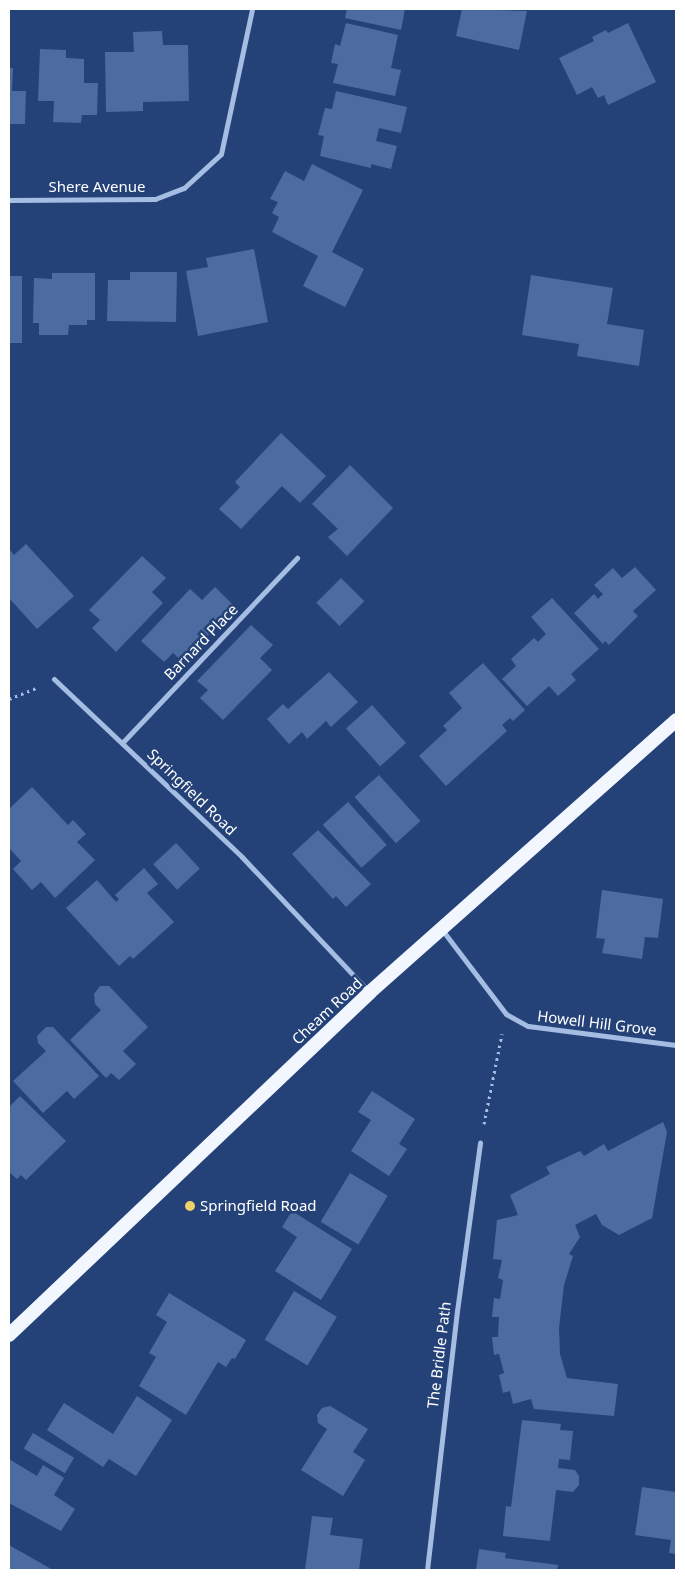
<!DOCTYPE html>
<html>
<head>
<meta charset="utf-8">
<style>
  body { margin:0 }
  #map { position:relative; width:685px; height:1579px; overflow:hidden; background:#244278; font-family:"Noto Sans",sans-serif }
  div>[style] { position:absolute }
  .building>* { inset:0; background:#4c6ca1; transform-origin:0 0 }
  .path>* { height:3px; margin-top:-1.5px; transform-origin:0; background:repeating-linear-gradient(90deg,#a5bde3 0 2.5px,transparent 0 6.5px) }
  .minor>* { height:5px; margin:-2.5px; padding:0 2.5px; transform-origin:2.5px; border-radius:2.5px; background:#a5bde3 }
  .trunk>* { height:14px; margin:-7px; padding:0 7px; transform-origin:7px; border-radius:7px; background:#f2f6fe }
  .dots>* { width:14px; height:14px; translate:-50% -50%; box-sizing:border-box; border:2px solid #244278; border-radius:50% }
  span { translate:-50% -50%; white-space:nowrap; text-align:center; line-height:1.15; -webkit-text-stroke:5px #244278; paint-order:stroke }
  .street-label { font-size:15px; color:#fff }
  .poi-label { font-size:15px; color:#fff }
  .left { translate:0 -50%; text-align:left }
  .frame { position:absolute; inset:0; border:10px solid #fff; pointer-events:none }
</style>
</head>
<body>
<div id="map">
  <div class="building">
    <i style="clip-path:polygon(347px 9px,405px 9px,401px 30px,345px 18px)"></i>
    <i style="clip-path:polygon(462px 9px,527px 11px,519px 50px,456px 36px)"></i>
    <i style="clip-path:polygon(346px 23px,398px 35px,391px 68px,401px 70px,395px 96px,333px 83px,338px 64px,331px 63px,335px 44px,340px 46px)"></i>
    <i style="clip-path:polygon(628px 23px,656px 82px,608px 105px,604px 95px,598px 98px,592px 87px,577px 95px,559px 58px,594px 41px,592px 37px,606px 30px,608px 33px)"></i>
    <i style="clip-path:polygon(162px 31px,163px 45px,188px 45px,189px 101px,143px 102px,143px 111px,106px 112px,105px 52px,134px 52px,133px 32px)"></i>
    <i style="clip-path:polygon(40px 49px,66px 50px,66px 58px,84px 59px,84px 83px,98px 83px,97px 115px,82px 115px,81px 123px,53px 122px,54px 101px,38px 101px)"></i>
    <i style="clip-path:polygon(9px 68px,13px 68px,12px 91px,26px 91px,25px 124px,9px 124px)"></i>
    <i style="clip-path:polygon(336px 91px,407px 107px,401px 133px,379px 128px,376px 141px,397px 146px,391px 169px,371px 164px,371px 168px,320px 156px,324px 136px,318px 135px,325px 108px,332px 109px)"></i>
    <i style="clip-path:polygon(312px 164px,363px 190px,332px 252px,364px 269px,345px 307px,303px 286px,318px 256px,272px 232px,279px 217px,272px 213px,278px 202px,270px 199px,285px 171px,304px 181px)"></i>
    <i style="clip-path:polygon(254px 249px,268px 322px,198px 336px,186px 271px,208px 267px,206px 258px)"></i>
    <i style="clip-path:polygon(130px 272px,177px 272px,176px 322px,107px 321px,108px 280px,130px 280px)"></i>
    <i style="clip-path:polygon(52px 273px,95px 273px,95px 320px,87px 320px,87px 325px,69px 325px,68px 335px,39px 335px,39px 323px,33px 323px,34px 278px,52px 279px)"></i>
    <i style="clip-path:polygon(531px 275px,613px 288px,607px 324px,644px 330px,639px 366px,577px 356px,579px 344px,522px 335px)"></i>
    <i style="left:9px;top:276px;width:13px;height:67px"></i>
    <i style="clip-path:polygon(281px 433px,326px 476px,300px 503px,282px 486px,241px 529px,219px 509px,240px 487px,235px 482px)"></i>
    <i style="clip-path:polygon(350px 465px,393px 508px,347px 556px,328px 537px,338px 529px,312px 504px)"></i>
    <i style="clip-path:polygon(26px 544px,74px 596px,37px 629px,9px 598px,9px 549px,14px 555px)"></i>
    <i style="clip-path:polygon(142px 556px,166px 578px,152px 592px,163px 603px,116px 652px,92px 628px,100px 620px,89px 610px)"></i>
    <i style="clip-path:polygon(635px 567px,656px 590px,633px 611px,638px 616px,609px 645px,605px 641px,603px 644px,574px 613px,594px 594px,598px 599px,603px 594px,594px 585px,613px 568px,622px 578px)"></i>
    <i style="left:341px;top:578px;width:33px;height:35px;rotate:45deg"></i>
    <i style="clip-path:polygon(215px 587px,235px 607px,183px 662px,173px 653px,164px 662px,141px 641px,190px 589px,202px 600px)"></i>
    <i style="clip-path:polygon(552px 598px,599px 649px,571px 674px,576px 680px,558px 696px,549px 686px,527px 706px,502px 679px,516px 666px,511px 659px,534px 638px,538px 642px,546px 634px,531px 617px)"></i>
    <i style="clip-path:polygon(251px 625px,273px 645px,260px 658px,272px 670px,223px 720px,200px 698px,208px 690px,197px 681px)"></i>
    <i style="clip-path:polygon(483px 663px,525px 710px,513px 721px,510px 718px,502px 725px,507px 731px,446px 786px,419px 756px,447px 730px,443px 726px,462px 708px,449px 693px)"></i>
    <i style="clip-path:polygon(329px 672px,358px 702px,331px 727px,326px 721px,307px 739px,302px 732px,289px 744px,267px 719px,283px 704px,288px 709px)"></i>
    <i style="left:372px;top:705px;width:51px;height:35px;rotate:48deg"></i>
    <i style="left:379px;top:775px;width:62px;height:33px;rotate:48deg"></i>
    <i style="clip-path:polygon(32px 787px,68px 825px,73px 820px,86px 834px,77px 842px,95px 860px,55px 898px,41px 882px,32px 890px,13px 869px,21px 861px,9px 848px,9px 809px)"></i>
    <i style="left:348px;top:802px;width:58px;height:34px;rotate:48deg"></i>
    <i style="clip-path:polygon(318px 830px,371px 884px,346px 907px,336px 896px,333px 899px,292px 854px)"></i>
    <i style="left:176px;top:843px;width:35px;height:31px;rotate:47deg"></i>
    <i style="clip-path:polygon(144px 868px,158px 884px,147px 893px,174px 922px,133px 959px,130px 956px,119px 966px,66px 908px,97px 880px,116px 902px,119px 899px,115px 895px)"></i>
    <i style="clip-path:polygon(602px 890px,663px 899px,658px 938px,645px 937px,642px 959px,602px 953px,605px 939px,596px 938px)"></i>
    <i style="clip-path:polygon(100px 986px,109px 986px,148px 1027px,123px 1051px,136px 1064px,119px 1080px,111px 1073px,106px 1078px,70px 1040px,101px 1010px,95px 1004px,94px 994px)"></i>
    <i style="clip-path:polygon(46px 1027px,53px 1027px,99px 1076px,74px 1099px,67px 1091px,43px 1113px,13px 1081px,46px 1051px,38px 1043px,37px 1036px)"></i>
    <i style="clip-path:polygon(372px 1091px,415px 1119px,399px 1144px,407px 1149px,389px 1176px,351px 1151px,371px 1120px,358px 1112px)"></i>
    <i style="clip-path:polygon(20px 1096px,66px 1141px,26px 1180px,21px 1175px,17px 1179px,9px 1172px,9px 1107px)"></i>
    <i style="clip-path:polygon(663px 1122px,667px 1132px,652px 1218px,619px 1235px,602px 1225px,596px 1214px,575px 1225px,580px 1237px,569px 1254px,573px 1256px,564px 1285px,559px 1328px,560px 1354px,567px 1378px,618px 1384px,614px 1416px,534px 1409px,531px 1399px,513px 1404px,510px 1391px,503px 1393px,499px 1375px,504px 1373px,499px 1354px,494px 1355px,492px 1337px,498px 1337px,499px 1317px,492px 1317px,494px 1298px,500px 1299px,503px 1280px,498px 1278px,502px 1260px,493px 1259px,497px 1220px,518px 1215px,510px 1195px,550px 1174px,546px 1167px,580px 1151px,584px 1156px,604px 1144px,608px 1151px)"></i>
    <i style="left:350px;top:1173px;width:44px;height:57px;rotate:31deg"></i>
    <i style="clip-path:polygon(292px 1211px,352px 1249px,321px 1300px,275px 1271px,297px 1237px,282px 1227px)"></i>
    <i style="left:294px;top:1291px;width:50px;height:57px;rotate:31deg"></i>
    <i style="clip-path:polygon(169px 1293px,246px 1340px,235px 1359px,232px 1358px,226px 1367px,218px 1362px,186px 1415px,139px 1386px,156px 1357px,149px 1353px,167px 1322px,156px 1315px)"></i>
    <i style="clip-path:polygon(137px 1396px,172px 1420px,136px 1476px,109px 1459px,103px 1467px,47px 1430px,64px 1403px,113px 1434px)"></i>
    <i style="clip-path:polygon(330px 1406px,368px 1429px,353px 1452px,365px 1460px,343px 1496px,301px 1470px,327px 1429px,318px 1423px,317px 1415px,322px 1408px)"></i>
    <i style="clip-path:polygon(522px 1420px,561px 1424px,560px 1430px,573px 1431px,570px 1460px,559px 1459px,558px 1468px,575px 1470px,579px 1476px,579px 1485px,573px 1492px,556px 1490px,550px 1541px,503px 1536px,506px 1506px,511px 1507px)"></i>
    <i style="left:33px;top:1433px;width:48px;height:18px;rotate:31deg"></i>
    <i style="clip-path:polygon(9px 1459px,37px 1476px,43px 1465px,64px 1478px,54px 1495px,75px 1509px,61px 1531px,9px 1503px)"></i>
    <i style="clip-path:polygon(642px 1487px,676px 1492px,676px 1554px,669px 1553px,671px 1540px,635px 1535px)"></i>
    <i style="clip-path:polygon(312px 1516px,333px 1518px,330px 1535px,363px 1539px,359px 1570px,305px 1570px)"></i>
    <i style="clip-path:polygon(9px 1545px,53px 1570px,9px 1570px)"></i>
    <i style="clip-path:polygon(479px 1549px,506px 1553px,505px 1558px,558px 1565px,557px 1570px,476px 1570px)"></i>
  </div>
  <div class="path">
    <i style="left:9px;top:699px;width:29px;rotate:-22deg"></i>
    <i style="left:484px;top:1124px;width:92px;rotate:-78.7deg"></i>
  </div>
  <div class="minor">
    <i style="left:9px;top:200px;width:146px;rotate:-0.4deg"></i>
    <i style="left:155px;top:199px;width:31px;rotate:-21deg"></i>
    <i style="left:184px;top:188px;width:50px;rotate:-42.6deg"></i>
    <i style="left:221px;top:154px;width:148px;rotate:-77.9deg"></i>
    <i style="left:54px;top:679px;width:259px;rotate:43.4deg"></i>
    <i style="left:242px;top:857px;width:185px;rotate:46.7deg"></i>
    <i style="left:122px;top:743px;width:255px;rotate:-46.6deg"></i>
    <i style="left:443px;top:931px;width:104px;rotate:52.8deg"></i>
    <i style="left:506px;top:1014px;width:25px;rotate:29deg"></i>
    <i style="left:528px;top:1026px;width:149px;rotate:7.3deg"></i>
    <i style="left:427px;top:1570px;width:261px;rotate:-83.4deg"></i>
    <i style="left:457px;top:1311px;width:170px;rotate:-82.2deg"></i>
  </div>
  <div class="trunk">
    <i style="left:9px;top:1335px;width:497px;rotate:-43.5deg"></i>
    <i style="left:369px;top:993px;width:411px;rotate:-41.6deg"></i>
  </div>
  <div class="dots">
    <i style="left:190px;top:1206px;background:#eed169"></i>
  </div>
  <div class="street-label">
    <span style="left:97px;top:187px">Shere Avenue</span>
    <span style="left:201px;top:642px;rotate:-46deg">Barnard Place</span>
    <span style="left:192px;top:792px;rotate:44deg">Springfield Road</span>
    <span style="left:327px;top:1011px;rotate:-43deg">Cheam Road</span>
    <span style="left:597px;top:1023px;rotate:7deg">Howell Hill Grove</span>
    <span style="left:439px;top:1355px;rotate:-83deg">The Bridle Path</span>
  </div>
  <div class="poi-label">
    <span class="left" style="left:200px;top:1206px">Springfield Road</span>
  </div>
  <div class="frame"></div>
</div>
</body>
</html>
